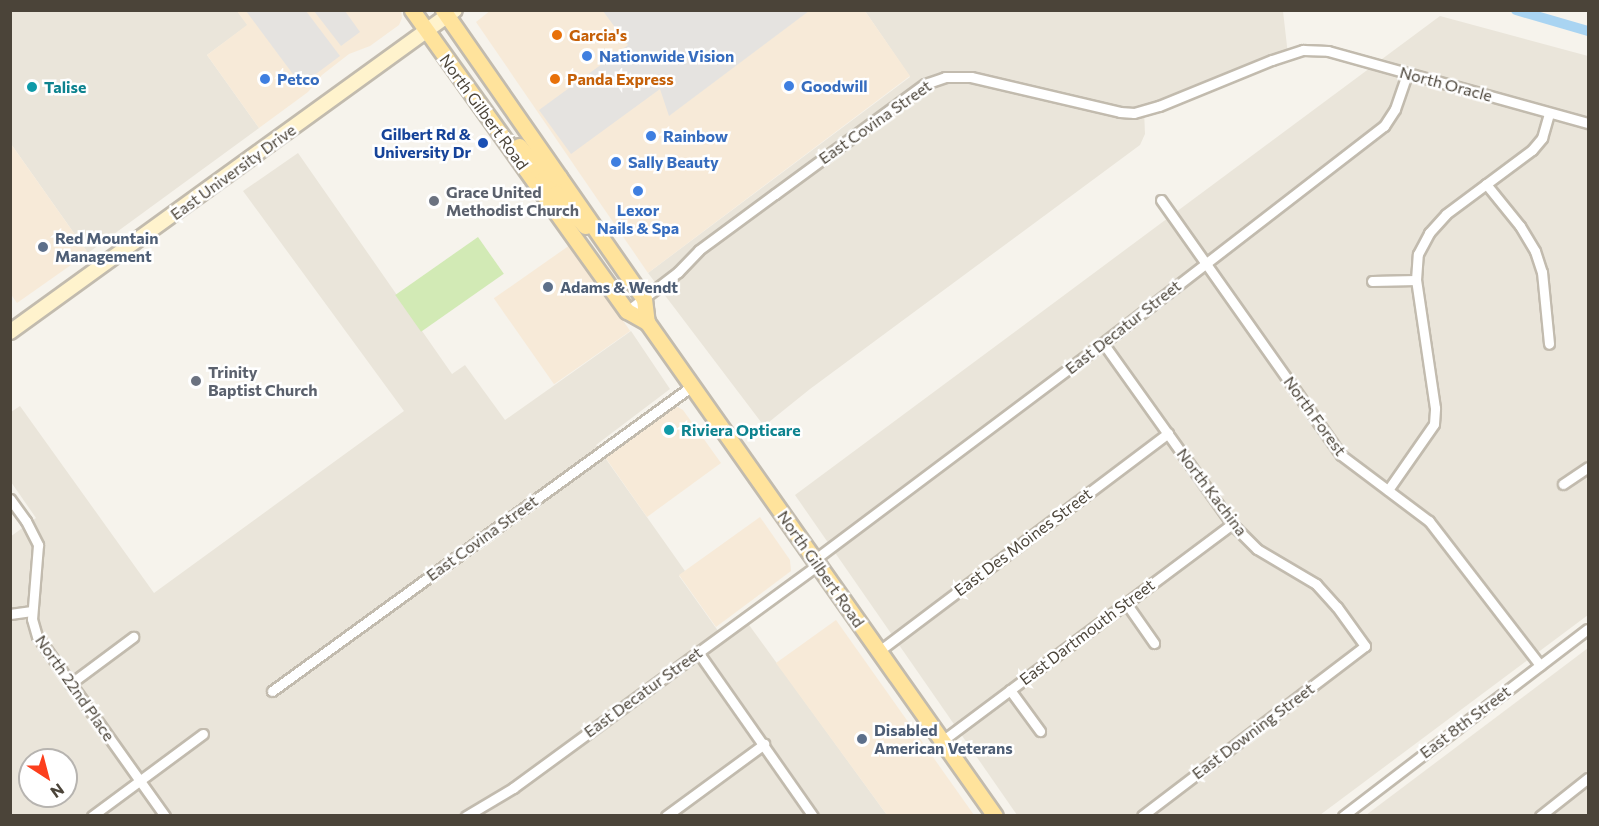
<!DOCTYPE html>
<html>
<head>
<meta charset="utf-8">
<style>
  body { margin:0 }
  #map { position:relative; width:1599px; height:826px; overflow:hidden; background:#f6f3ec; font-family:Commissioner,sans-serif }
  div>[style] { position:absolute }
  .residential>* { inset:0; background:#eae5da }
  .commercial>* { inset:0; background:#f7ead8; transform-origin:0 0 }
  .green>* { inset:0; background:#d2eab5; transform-origin:0 0 }
  .parking>* { inset:0; background:#e5e3e0 }
  .canal>* { height:10px; margin:-5px; padding:0 5px; transform-origin:5px; border-radius:5px; background:#a9d4f2 }
  .roads { filter:drop-shadow(2px 0 #c2bbae) drop-shadow(-2px 0 #c2bbae) drop-shadow(0 2px #c2bbae) drop-shadow(0 -2px #c2bbae) }
  .minor>* { height:9px; margin:-4.5px; padding:0 4.5px; transform-origin:4.5px; border-radius:4.5px; background:#fff }
  .secondary>* { height:14px; margin:-7px; padding:0 7px; transform-origin:7px; border-radius:7px; background:#fff3cd }
  .primary>* { height:15px; margin:-7.5px; padding:0 7.5px; transform-origin:7.5px; border-radius:7.5px; background:#ffe39c }
  .dots>* { width:16px; height:16px; translate:-50% -50%; box-sizing:border-box; border:3px solid #fff; border-radius:50% }
  span { translate:-50% -50%; white-space:nowrap; text-align:center; line-height:1.15; -webkit-text-stroke:5px #fff; paint-order:stroke }
  .food-label { font-size:16px; color:#c56008; font-weight:700 }
  .left { translate:0 -50%; text-align:left }
  .shop-label { font-size:16px; color:#366cbe; font-weight:700 }
  .street-label { font-size:16px; color:#4b4439 }
  .culture-label { font-size:16px; color:#0d838f; font-weight:700 }
  .transit-label { font-size:16px; color:#164399; font-weight:700 }
  .right { translate:-100% -50%; text-align:right }
  .worship-label { font-size:16px; color:#5b616d; font-weight:700 }
  .service-label { font-size:16px; color:#4e5e75; font-weight:700 }
  .frame { position:absolute; inset:0; border:12px solid #4b4439; pointer-events:none }
  .north { position:absolute; left:18px; top:748px; width:60px; height:60px; box-sizing:border-box; background:#fff; border:2px solid #b7b4b0; border-radius:50%; rotate:144deg; font-size:16px; font-weight:700; line-height:24px; text-align:center; color:#4b4439 }
  .north::after { content:''; display:block; margin:auto; width:21px; height:27px; background:#fc3f1d; clip-path:polygon(50% 0,100% 100%,50% 72%,0 100%) }
</style>
</head>
<body>
<div id="map">
  <div class="residential">
    <i style="clip-path:polygon(10px 11px,237px 11px,248px 25px,207px 55px,259px 128px,88px 253px,11px 144px)"></i>
    <i style="clip-path:polygon(865px 11px,1283px 11px,1288px 55px,1144px 110px,1145px 134px,1140px 145px,810px 389px,764px 426px,648px 273px,910px 77px)"></i>
    <i style="clip-path:polygon(1440px 16px,1588px 56px,1588px 615px,1320px 815px,1017px 815px,795px 495px)"></i>
    <i style="clip-path:polygon(evenodd,298px 153px,452px 374px,465px 365px,505px 420px,631px 331px,670px 389px,596px 445px,685px 571px,679px 576px,721px 635px,744px 618px,887px 815px,11px 815px,10px 537px,36px 518px,11px 482px,11px 412px,20px 406px,154px 593px,404px 411px,243px 191px,298px 153px,30px 760px,66px 760px,66px 796px,30px 796px,30px 760px)"></i>
    <i style="clip-path:polygon(1588px 648px,1588px 815px,1366px 815px)"></i>
  </div>
  <div class="commercial">
    <i style="clip-path:polygon(401px 10px,402px 18px,399px 25px,370px 46px,349px 54px,322px 75px,308px 92px,259px 128px,207px 55px,247px 25px,237px 11px)"></i>
    <i style="clip-path:polygon(491px 10px,865px 11px,910px 76px,648px 273px,476px 22px)"></i>
    <i style="clip-path:polygon(11px 144px,88px 253px,17px 303px,10px 293px)"></i>
    <i style="left:570px;top:245px;width:105px;height:93px;rotate:55deg"></i>
    <i style="clip-path:polygon(676px 406px,683px 410px,721px 463px,647px 517px,605px 457px)"></i>
    <i style="clip-path:polygon(760px 517px,790px 560px,791px 571px,716px 627px,679px 575px)"></i>
    <i style="clip-path:polygon(836px 620px,974px 815px,887px 815px,776px 663px)"></i>
  </div>
  <div class="green">
    <i style="left:478px;top:237px;width:45px;height:101px;rotate:55deg"></i>
  </div>
  <div class="parking">
    <i style="clip-path:polygon(246px 11px,306px 11px,340px 56px,301px 85px)"></i>
    <i style="clip-path:polygon(314px 11px,345px 11px,360px 32px,341px 46px)"></i>
    <i style="clip-path:polygon(603px 11px,809px 11px,669px 116px,660px 89px,571px 154px,539px 110px,628px 45px)"></i>
  </div>
  <div class="canal">
    <i style="left:1516px;top:10px;width:75px;rotate:16.3deg"></i>
  </div>
  <div class="roads">
    <div class="minor">
      <i style="left:1486px;top:184px;width:54px;rotate:51deg"></i>
      <i style="left:1520px;top:226px;width:29px;rotate:59deg"></i>
      <i style="left:1535px;top:251px;width:22px;rotate:72deg"></i>
      <i style="left:1542px;top:272px;width:72px;rotate:84.4deg"></i>
      <i style="left:1161px;top:200px;width:312px;rotate:54.8deg"></i>
      <i style="left:1341px;top:455px;width:110px;rotate:36.9deg"></i>
      <i style="left:1429px;top:521px;width:182px;rotate:52.4deg"></i>
      <i style="left:1372px;top:281px;width:44px;rotate:-1.3deg"></i>
      <i style="left:627px;top:311px;width:64px;rotate:-37.4deg"></i>
      <i style="left:678px;top:272px;width:30px;rotate:-46deg"></i>
      <i style="left:699px;top:250px;width:94px;rotate:-36.4deg"></i>
      <i style="left:775px;top:194px;width:186px;rotate:-36.3deg"></i>
      <i style="left:925px;top:84px;width:21px;rotate:-19deg"></i>
      <i style="left:945px;top:77px;width:26px"></i>
      <i style="left:971px;top:77px;width:153px;rotate:13.2deg"></i>
      <i style="left:1120px;top:112px;width:14px;rotate:4deg"></i>
      <i style="left:1134px;top:113px;width:26px;rotate:-16deg"></i>
      <i style="left:1159px;top:106px;width:122px;rotate:-22.2deg"></i>
      <i style="left:1272px;top:60px;width:33px;rotate:-18deg"></i>
      <i style="left:1303px;top:50px;width:25px;rotate:2deg"></i>
      <i style="left:1328px;top:51px;width:270px;rotate:15.5deg"></i>
      <i style="left:1103px;top:343px;width:222px;rotate:54.5deg"></i>
      <i style="left:1232px;top:524px;width:35px;rotate:45deg"></i>
      <i style="left:1257px;top:549px;width:69px;rotate:30.7deg"></i>
      <i style="left:1316px;top:584px;width:31px;rotate:48deg"></i>
      <i style="left:1337px;top:607px;width:48px;rotate:54.3deg"></i>
      <i style="left:1365px;top:646px;width:280px;rotate:142.7deg"></i>
      <i style="left:1563px;top:484px;width:30px;rotate:-34deg"></i>
      <i style="left:1388px;top:490px;width:80px;rotate:-55.1deg"></i>
      <i style="left:1434px;top:424px;width:16px;rotate:-86deg"></i>
      <i style="left:1435px;top:408px;width:129px;rotate:-98.4deg"></i>
      <i style="left:1416px;top:280px;width:26px;rotate:-86deg"></i>
      <i style="left:1418px;top:254px;width:24px;rotate:-62deg"></i>
      <i style="left:1429px;top:233px;width:25px;rotate:-48deg"></i>
      <i style="left:1446px;top:214px;width:107px;rotate:-36.7deg"></i>
      <i style="left:1532px;top:150px;width:16px;rotate:-50deg"></i>
      <i style="left:1542px;top:138px;width:26px;rotate:-74deg"></i>
      <i style="left:10px;top:499px;width:27px;rotate:54deg"></i>
      <i style="left:26px;top:521px;width:27px;rotate:63deg"></i>
      <i style="left:38px;top:545px;width:74px;rotate:94.6deg"></i>
      <i style="left:32px;top:619px;width:18px;rotate:74deg"></i>
      <i style="left:37px;top:636px;width:221px;rotate:54.6deg"></i>
      <i style="left:814px;top:560px;width:361px;rotate:-36.9deg"></i>
      <i style="left:1103px;top:343px;width:355px;rotate:-37.7deg"></i>
      <i style="left:1384px;top:126px;width:20px;rotate:-57deg"></i>
      <i style="left:1395px;top:109px;width:37px;rotate:-71deg"></i>
      <i style="left:1126px;top:603px;width:49px;rotate:55deg"></i>
      <i style="left:10px;top:614px;width:22px;rotate:-8deg"></i>
      <i style="left:879px;top:651px;width:362px;rotate:-37deg"></i>
      <i style="left:698px;top:652px;width:200px;rotate:55deg"></i>
      <i style="left:70px;top:684px;width:79px;rotate:-36.7deg"></i>
      <i style="left:1010px;top:690px;width:51px;rotate:53.8deg"></i>
      <i style="left:272px;top:691px;width:519px;rotate:-35.99deg"></i>
      <i style="left:942px;top:741px;width:362px;rotate:-36.8deg"></i>
      <i style="left:92px;top:816px;width:138px;rotate:-36.5deg"></i>
      <i style="left:466px;top:816px;width:55px;rotate:-30.8deg"></i>
      <i style="left:513px;top:788px;width:378px;rotate:-36.2deg"></i>
      <i style="left:666px;top:816px;width:122px;rotate:-36.3deg"></i>
      <i style="left:1343px;top:816px;width:308px;rotate:-37.4deg"></i>
      <i style="left:1540px;top:816px;width:61px;rotate:-38.4deg"></i>
    </div>
    <div class="secondary">
      <i style="left:10px;top:332px;width:549px;rotate:-35.89deg"></i>
    </div>
    <div class="primary">
      <i style="left:412px;top:10px;width:370px;rotate:54.5deg"></i>
      <i style="left:627px;top:311px;width:23px;rotate:29deg"></i>
      <i style="left:647px;top:322px;width:604px;rotate:54.84deg"></i>
      <i style="left:443px;top:10px;width:352px;rotate:55.2deg"></i>
      <i style="left:644px;top:299px;width:23px;rotate:83deg"></i>
      <i style="left:519px;top:146px;width:40px;rotate:50deg"></i>
      <i style="left:545px;top:177px;width:14px"></i>
      <i style="left:541px;top:191px;width:7px;rotate:-27deg"></i>
      <i style="left:547px;top:188px;width:10px;rotate:29deg"></i>
      <i style="left:556px;top:193px;width:44px;rotate:48.7deg"></i>
    </div>
  </div>
  <div class="dots">
    <i style="left:557px;top:35px;background:#e8710a"></i>
    <i style="left:587px;top:56px;background:#3f7fe0"></i>
    <i style="left:265px;top:79px;background:#3f7fe0"></i>
    <i style="left:555px;top:79px;background:#e8710a"></i>
    <i style="left:789px;top:86px;background:#3f7fe0"></i>
    <i style="left:32px;top:87px;background:#0f9aa8"></i>
    <i style="left:651px;top:136px;background:#3f7fe0"></i>
    <i style="left:483px;top:143px;background:#1a4fb4"></i>
    <i style="left:616px;top:162px;background:#3f7fe0"></i>
    <i style="left:638px;top:191px;background:#3f7fe0"></i>
    <i style="left:434px;top:201px;background:#6b7280"></i>
    <i style="left:43px;top:247px;background:#5c6f8a"></i>
    <i style="left:548px;top:287px;background:#5c6f8a"></i>
    <i style="left:196px;top:381px;background:#6b7280"></i>
    <i style="left:669px;top:430px;background:#0f9aa8"></i>
    <i style="left:862px;top:739px;background:#5c6f8a"></i>
  </div>
  <div class="food-label">
    <span class="left" style="left:569px;top:35px">Garcia's</span>
    <span class="left" style="left:567px;top:79px">Panda Express</span>
  </div>
  <div class="shop-label">
    <span class="left" style="left:599px;top:56px">Nationwide Vision</span>
    <span class="left" style="left:277px;top:79px">Petco</span>
    <span class="left" style="left:801px;top:86px">Goodwill</span>
    <span class="left" style="left:663px;top:136px">Rainbow</span>
    <span class="left" style="left:628px;top:162px">Sally Beauty</span>
    <span style="left:638px;top:219px">Lexor<br>Nails &amp; Spa</span>
  </div>
  <div class="street-label">
    <span style="left:1446px;top:84px;rotate:15deg">North Oracle</span>
    <span style="left:484px;top:112px;rotate:54deg">North Gilbert Road</span>
    <span style="left:875px;top:122px;rotate:-35deg">East Covina Street</span>
    <span style="left:233px;top:172px;rotate:-36deg">East University Drive</span>
    <span style="left:1123px;top:327px;rotate:-38deg">East Decatur Street</span>
    <span style="left:1315px;top:416px;rotate:54deg">North Forest</span>
    <span style="left:1212px;top:492px;rotate:53deg">North Kachina</span>
    <span style="left:482px;top:538px;rotate:-36deg">East Covina Street</span>
    <span style="left:1023px;top:542px;rotate:-37deg">East Des Moines Street</span>
    <span style="left:821px;top:569px;rotate:55deg">North Gilbert Road</span>
    <span style="left:1087px;top:632px;rotate:-37deg">East Dartmouth Street</span>
    <span style="left:75px;top:688px;rotate:55deg">North 22nd Place</span>
    <span style="left:643px;top:692px;rotate:-36deg">East Decatur Street</span>
    <span style="left:1465px;top:722px;rotate:-37deg">East 8th Street</span>
    <span style="left:1253px;top:731px;rotate:-37deg">East Downing Street</span>
  </div>
  <div class="culture-label">
    <span class="left" style="left:44px;top:87px">Talise</span>
    <span class="left" style="left:681px;top:430px">Riviera Opticare</span>
  </div>
  <div class="transit-label">
    <span class="right" style="left:471px;top:143px">Gilbert Rd &amp;<br>University Dr</span>
  </div>
  <div class="worship-label">
    <span class="left" style="left:446px;top:201px">Grace United<br>Methodist Church</span>
    <span class="left" style="left:208px;top:381px">Trinity<br>Baptist Church</span>
  </div>
  <div class="service-label">
    <span class="left" style="left:55px;top:247px">Red Mountain<br>Management</span>
    <span class="left" style="left:560px;top:287px">Adams &amp; Wendt</span>
    <span class="left" style="left:874px;top:739px">Disabled<br>American Veterans</span>
  </div>
  <div class="frame"></div>
  <div class="north">N</div>
</div>
</body>
</html>
